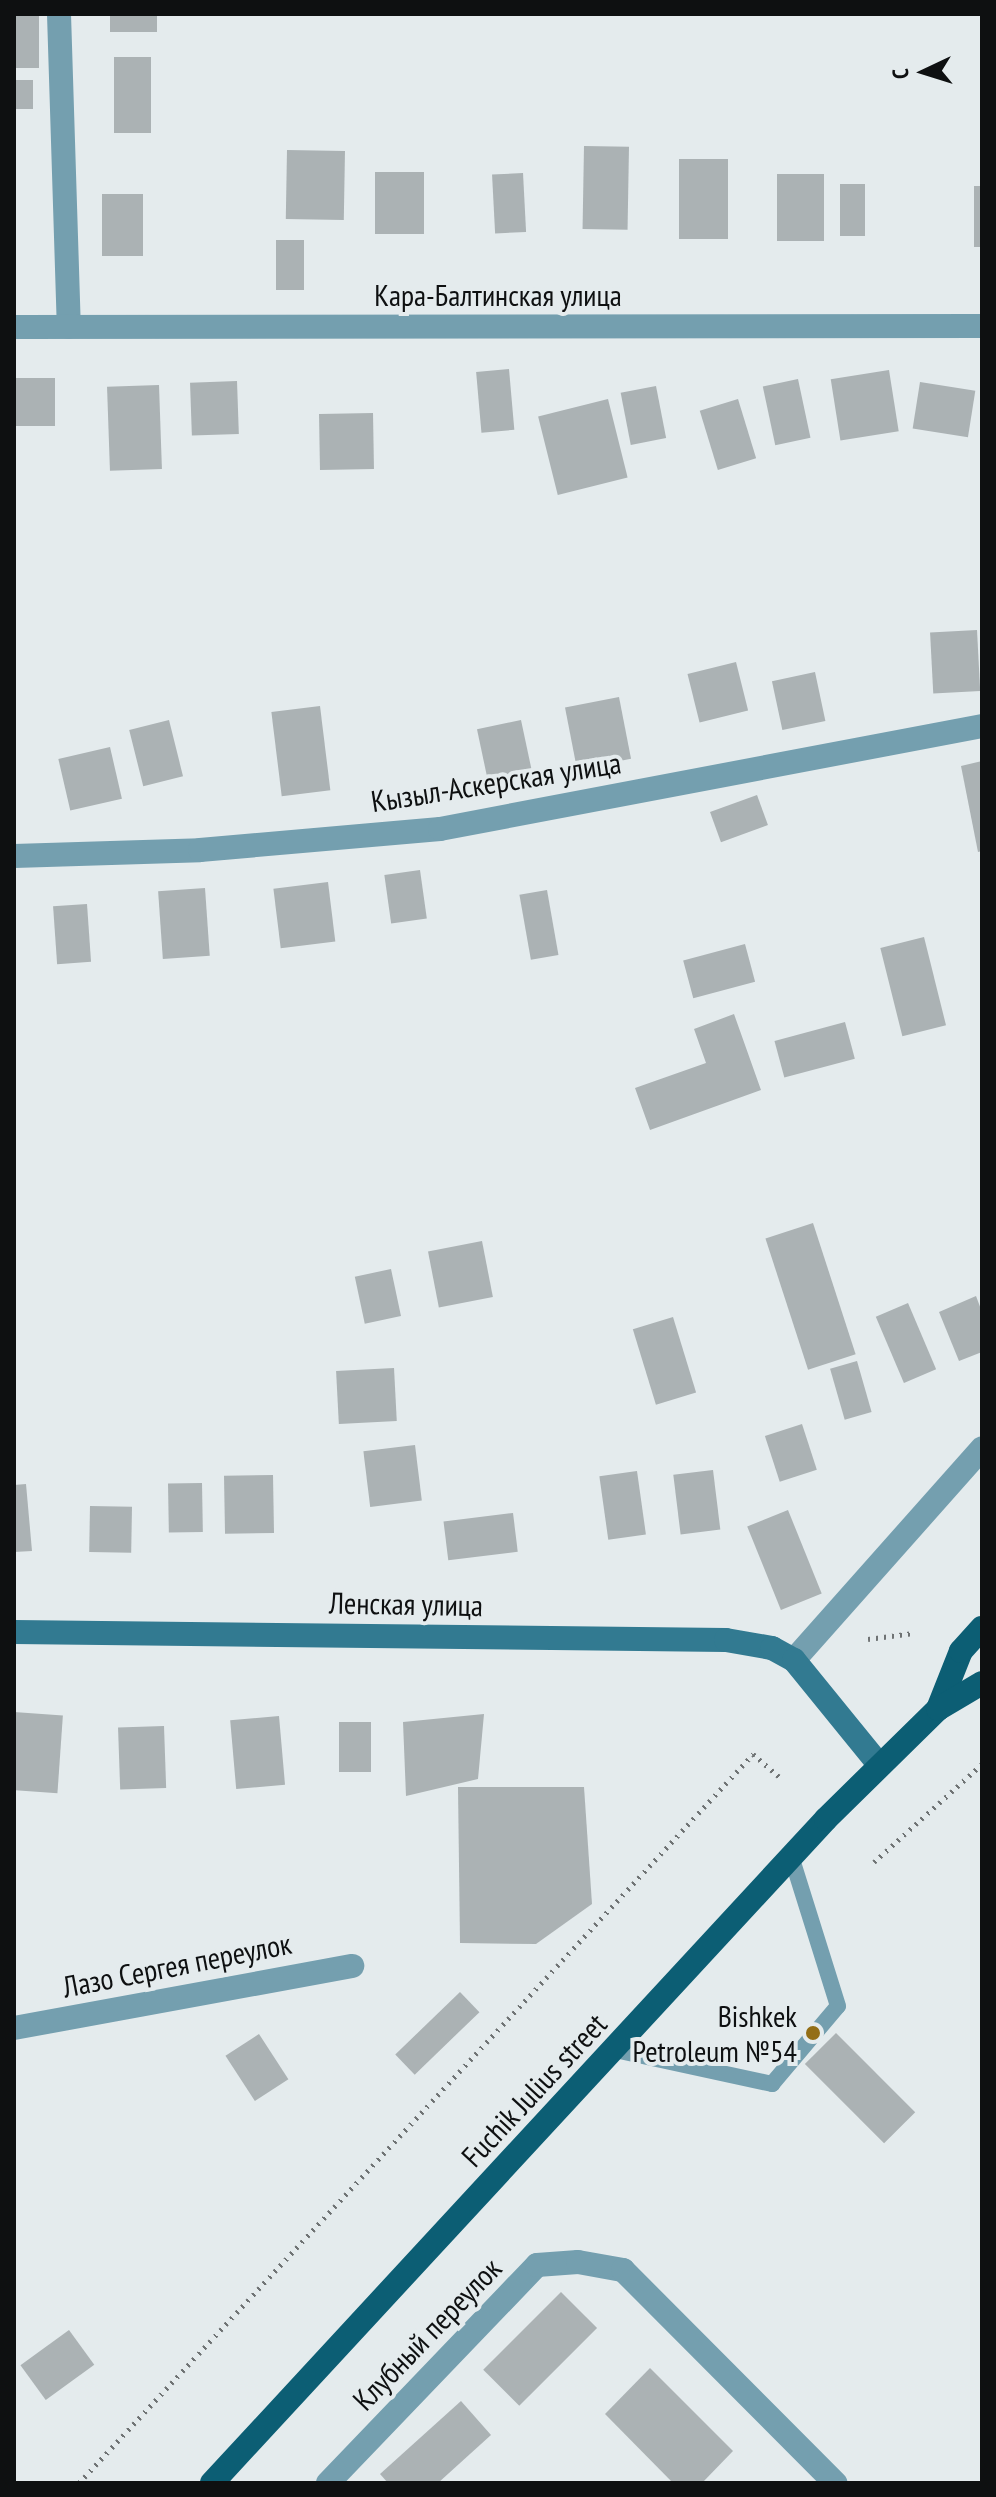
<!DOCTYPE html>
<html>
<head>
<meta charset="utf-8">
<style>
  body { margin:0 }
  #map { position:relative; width:996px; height:2497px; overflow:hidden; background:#e4ebed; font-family:"PT Sans Narrow",sans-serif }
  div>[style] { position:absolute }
  .building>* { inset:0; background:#abb2b4; transform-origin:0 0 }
  .path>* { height:5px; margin-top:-2.5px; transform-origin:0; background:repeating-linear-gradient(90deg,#6f7374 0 2px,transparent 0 8px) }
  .lane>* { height:16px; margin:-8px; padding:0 8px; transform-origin:8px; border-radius:8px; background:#749faf }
  .street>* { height:24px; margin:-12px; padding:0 12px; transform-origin:12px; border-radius:12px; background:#749faf }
  .secondary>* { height:24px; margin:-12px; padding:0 12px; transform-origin:12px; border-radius:12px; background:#327a91 }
  .primary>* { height:24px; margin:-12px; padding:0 12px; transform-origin:12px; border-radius:12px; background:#0c5e74 }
  .dots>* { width:22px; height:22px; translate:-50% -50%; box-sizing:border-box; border:4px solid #e4ebed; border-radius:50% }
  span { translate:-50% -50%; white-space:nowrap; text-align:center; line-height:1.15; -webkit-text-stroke:8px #e4ebed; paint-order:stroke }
  .street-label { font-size:30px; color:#0e1011 }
  .poi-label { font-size:30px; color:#0e1011 }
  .right { translate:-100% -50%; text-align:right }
  .frame { position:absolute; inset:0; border:16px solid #0e1011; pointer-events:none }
  .north { position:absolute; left:884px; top:32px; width:80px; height:80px; -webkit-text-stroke:6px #e4ebed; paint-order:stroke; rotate:266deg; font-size:22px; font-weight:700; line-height:32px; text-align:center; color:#0e1011 }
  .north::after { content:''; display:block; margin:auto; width:28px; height:36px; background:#0e1011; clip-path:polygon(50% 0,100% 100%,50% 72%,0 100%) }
</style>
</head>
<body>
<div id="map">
  <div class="building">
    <i style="left:14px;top:14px;width:25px;height:54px"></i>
    <i style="left:110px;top:14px;width:47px;height:18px"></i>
    <i style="left:114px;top:57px;width:37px;height:76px"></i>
    <i style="left:14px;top:80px;width:19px;height:29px"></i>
    <i style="left:584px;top:146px;width:45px;height:83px;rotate:1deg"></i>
    <i style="left:287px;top:150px;width:58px;height:69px;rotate:1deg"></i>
    <i style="left:679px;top:159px;width:49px;height:80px"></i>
    <i style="left:375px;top:172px;width:49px;height:62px"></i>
    <i style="left:523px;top:173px;width:59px;height:31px;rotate:87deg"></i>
    <i style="left:777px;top:174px;width:47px;height:67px"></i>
    <i style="left:840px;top:184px;width:25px;height:52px"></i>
    <i style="left:974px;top:186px;width:8px;height:61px"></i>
    <i style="left:102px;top:194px;width:41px;height:62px"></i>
    <i style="left:276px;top:240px;width:28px;height:50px"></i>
    <i style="left:509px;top:369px;width:61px;height:33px;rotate:85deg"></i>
    <i style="left:889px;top:370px;width:62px;height:59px;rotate:81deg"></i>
    <i style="left:14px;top:378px;width:41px;height:48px"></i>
    <i style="left:798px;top:379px;width:60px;height:36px;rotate:78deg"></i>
    <i style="left:237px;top:381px;width:53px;height:47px;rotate:88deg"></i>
    <i style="left:920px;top:382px;width:56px;height:47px;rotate:9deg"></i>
    <i style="left:159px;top:385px;width:84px;height:52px;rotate:88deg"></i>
    <i style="left:656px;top:386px;width:53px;height:36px;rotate:79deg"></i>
    <i style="left:608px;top:399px;width:81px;height:72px;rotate:76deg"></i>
    <i style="left:738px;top:399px;width:62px;height:40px;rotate:73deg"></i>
    <i style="left:373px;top:413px;width:56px;height:54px;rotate:89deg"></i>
    <i style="left:977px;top:630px;width:61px;height:47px;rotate:87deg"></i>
    <i style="left:736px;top:662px;width:50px;height:50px;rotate:76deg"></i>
    <i style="left:815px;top:672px;width:50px;height:44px;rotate:78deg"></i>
    <i style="left:619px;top:697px;width:63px;height:55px;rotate:79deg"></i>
    <i style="left:320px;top:706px;width:85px;height:49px;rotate:83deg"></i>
    <i style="left:169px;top:720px;width:58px;height:41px;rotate:76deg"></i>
    <i style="left:521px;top:720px;width:54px;height:45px;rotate:78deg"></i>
    <i style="left:110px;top:747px;width:53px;height:53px;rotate:77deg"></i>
    <i style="clip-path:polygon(982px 761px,982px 851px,978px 852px,961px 766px)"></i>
    <i style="left:757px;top:795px;width:32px;height:50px;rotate:70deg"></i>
    <i style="left:420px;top:870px;width:49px;height:36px;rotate:82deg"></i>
    <i style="left:328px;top:882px;width:60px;height:55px;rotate:83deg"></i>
    <i style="left:205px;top:888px;width:68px;height:47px;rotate:86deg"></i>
    <i style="left:547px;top:890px;width:66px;height:28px;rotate:80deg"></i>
    <i style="left:87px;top:904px;width:58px;height:34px;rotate:86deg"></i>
    <i style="left:924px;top:937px;width:91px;height:45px;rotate:76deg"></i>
    <i style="left:745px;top:944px;width:39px;height:64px;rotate:75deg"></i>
    <i style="clip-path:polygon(734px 1014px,761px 1090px,650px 1130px,635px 1088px,706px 1063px,694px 1029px)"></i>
    <i style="left:845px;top:1022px;width:38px;height:73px;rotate:75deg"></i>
    <i style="left:813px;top:1223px;width:138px;height:50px;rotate:72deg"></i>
    <i style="left:482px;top:1241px;width:57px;height:55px;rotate:79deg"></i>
    <i style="left:391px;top:1269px;width:48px;height:37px;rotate:78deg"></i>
    <i style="clip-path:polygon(976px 1296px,982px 1312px,982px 1352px,959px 1361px,939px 1312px)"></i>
    <i style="left:908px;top:1303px;width:72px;height:35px;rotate:67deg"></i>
    <i style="left:673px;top:1317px;width:79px;height:42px;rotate:73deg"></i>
    <i style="left:857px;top:1361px;width:53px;height:28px;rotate:74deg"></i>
    <i style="left:394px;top:1368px;width:53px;height:58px;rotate:87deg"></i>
    <i style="left:802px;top:1424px;width:48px;height:39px;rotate:72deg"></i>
    <i style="left:415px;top:1445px;width:56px;height:52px;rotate:83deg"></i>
    <i style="left:713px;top:1470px;width:60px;height:40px;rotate:83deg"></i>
    <i style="left:637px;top:1471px;width:64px;height:38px;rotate:82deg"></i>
    <i style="left:273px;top:1475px;width:58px;height:49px;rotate:89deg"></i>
    <i style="left:202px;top:1483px;width:49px;height:34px;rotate:89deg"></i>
    <i style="clip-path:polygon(26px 1484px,32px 1551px,14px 1552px,14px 1485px)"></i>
    <i style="left:90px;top:1506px;width:42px;height:46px;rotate:1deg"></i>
    <i style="left:788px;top:1510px;width:90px;height:44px;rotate:68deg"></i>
    <i style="left:513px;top:1513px;width:39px;height:70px;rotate:83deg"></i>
    <i style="left:14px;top:1712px;width:49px;height:78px;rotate:4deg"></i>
    <i style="clip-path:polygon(484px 1714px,478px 1779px,406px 1796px,403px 1722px)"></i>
    <i style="left:279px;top:1716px;width:69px;height:49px;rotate:85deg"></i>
    <i style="left:339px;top:1722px;width:32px;height:50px"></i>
    <i style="left:164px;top:1726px;width:62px;height:46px;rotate:88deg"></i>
    <i style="clip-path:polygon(458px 1787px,584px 1787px,592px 1904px,536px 1944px,460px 1943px)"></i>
    <i style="left:460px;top:1992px;width:28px;height:90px;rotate:46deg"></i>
    <i style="left:836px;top:2033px;width:112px;height:44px;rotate:45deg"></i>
    <i style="left:259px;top:2034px;width:54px;height:40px;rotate:57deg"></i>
    <i style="left:561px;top:2292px;width:51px;height:110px;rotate:45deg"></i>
    <i style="left:69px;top:2330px;width:43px;height:60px;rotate:54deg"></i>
    <i style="clip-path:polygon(650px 2368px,733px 2451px,702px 2483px,673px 2483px,605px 2414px)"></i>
    <i style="clip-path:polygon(461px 2401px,491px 2435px,438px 2483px,388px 2483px,380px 2474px)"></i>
  </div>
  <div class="path">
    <i style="left:868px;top:1639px;width:46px;rotate:-7.4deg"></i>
    <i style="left:874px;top:1862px;width:146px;rotate:-42.2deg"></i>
    <i style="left:79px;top:2483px;width:993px;rotate:-47.24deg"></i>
    <i style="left:753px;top:1754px;width:35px;rotate:41deg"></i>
  </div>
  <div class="lane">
    <i style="left:615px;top:2050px;width:161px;rotate:12.2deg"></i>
    <i style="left:772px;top:2084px;width:102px;rotate:-49.8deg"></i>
    <i style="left:838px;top:2006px;width:157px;rotate:-107.4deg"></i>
  </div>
  <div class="street">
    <i style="left:59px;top:14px;width:313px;rotate:88.2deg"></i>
    <i style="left:14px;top:327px;width:968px;rotate:-0.06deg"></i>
    <i style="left:14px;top:856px;width:186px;rotate:-1.8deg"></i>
    <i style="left:200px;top:850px;width:241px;rotate:-5deg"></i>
    <i style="left:440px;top:829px;width:552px;rotate:-10.76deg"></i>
    <i style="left:794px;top:1660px;width:283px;rotate:-48.4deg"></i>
    <i style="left:14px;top:2028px;width:344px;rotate:-10.4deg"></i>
    <i style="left:328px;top:2483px;width:302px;rotate:-46.2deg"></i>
    <i style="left:537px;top:2265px;width:41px;rotate:-4.2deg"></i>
    <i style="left:578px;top:2262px;width:46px;rotate:10.1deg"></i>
    <i style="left:623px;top:2270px;width:301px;rotate:45.1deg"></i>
  </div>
  <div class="secondary">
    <i style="left:14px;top:1632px;width:712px;rotate:0.64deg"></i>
    <i style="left:726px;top:1640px;width:47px;rotate:9.9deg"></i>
    <i style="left:772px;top:1648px;width:25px;rotate:29deg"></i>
    <i style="left:794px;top:1660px;width:136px;rotate:50.9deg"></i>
  </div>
  <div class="primary">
    <i style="left:938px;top:1709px;width:62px;rotate:-68.4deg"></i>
    <i style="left:961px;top:1651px;width:31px;rotate:-48deg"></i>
    <i style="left:212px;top:2483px;width:904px;rotate:-47.24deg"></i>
    <i style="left:826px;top:1819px;width:157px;rotate:-44.5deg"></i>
    <i style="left:938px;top:1709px;width:51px;rotate:-30.6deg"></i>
  </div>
  <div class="dots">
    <i style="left:813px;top:2033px;background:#936e16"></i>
  </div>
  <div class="street-label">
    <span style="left:498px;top:295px">Кара-Балтинская улица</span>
    <span style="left:496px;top:782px;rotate:-9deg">Кызыл-Аскерская улица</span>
    <span style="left:406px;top:1604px;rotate:1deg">Ленская улица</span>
    <span style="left:177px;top:1965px;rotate:-11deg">Лазо Сергея переулок</span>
    <span style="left:534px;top:2090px;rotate:-47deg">Fuchik Julius street</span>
    <span style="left:427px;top:2334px;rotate:-46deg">Клубный переулок</span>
  </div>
  <div class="poi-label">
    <span class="right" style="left:797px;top:2033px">Bishkek<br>Petroleum №54</span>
  </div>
  <div class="frame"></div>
  <div class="north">С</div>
</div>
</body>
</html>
